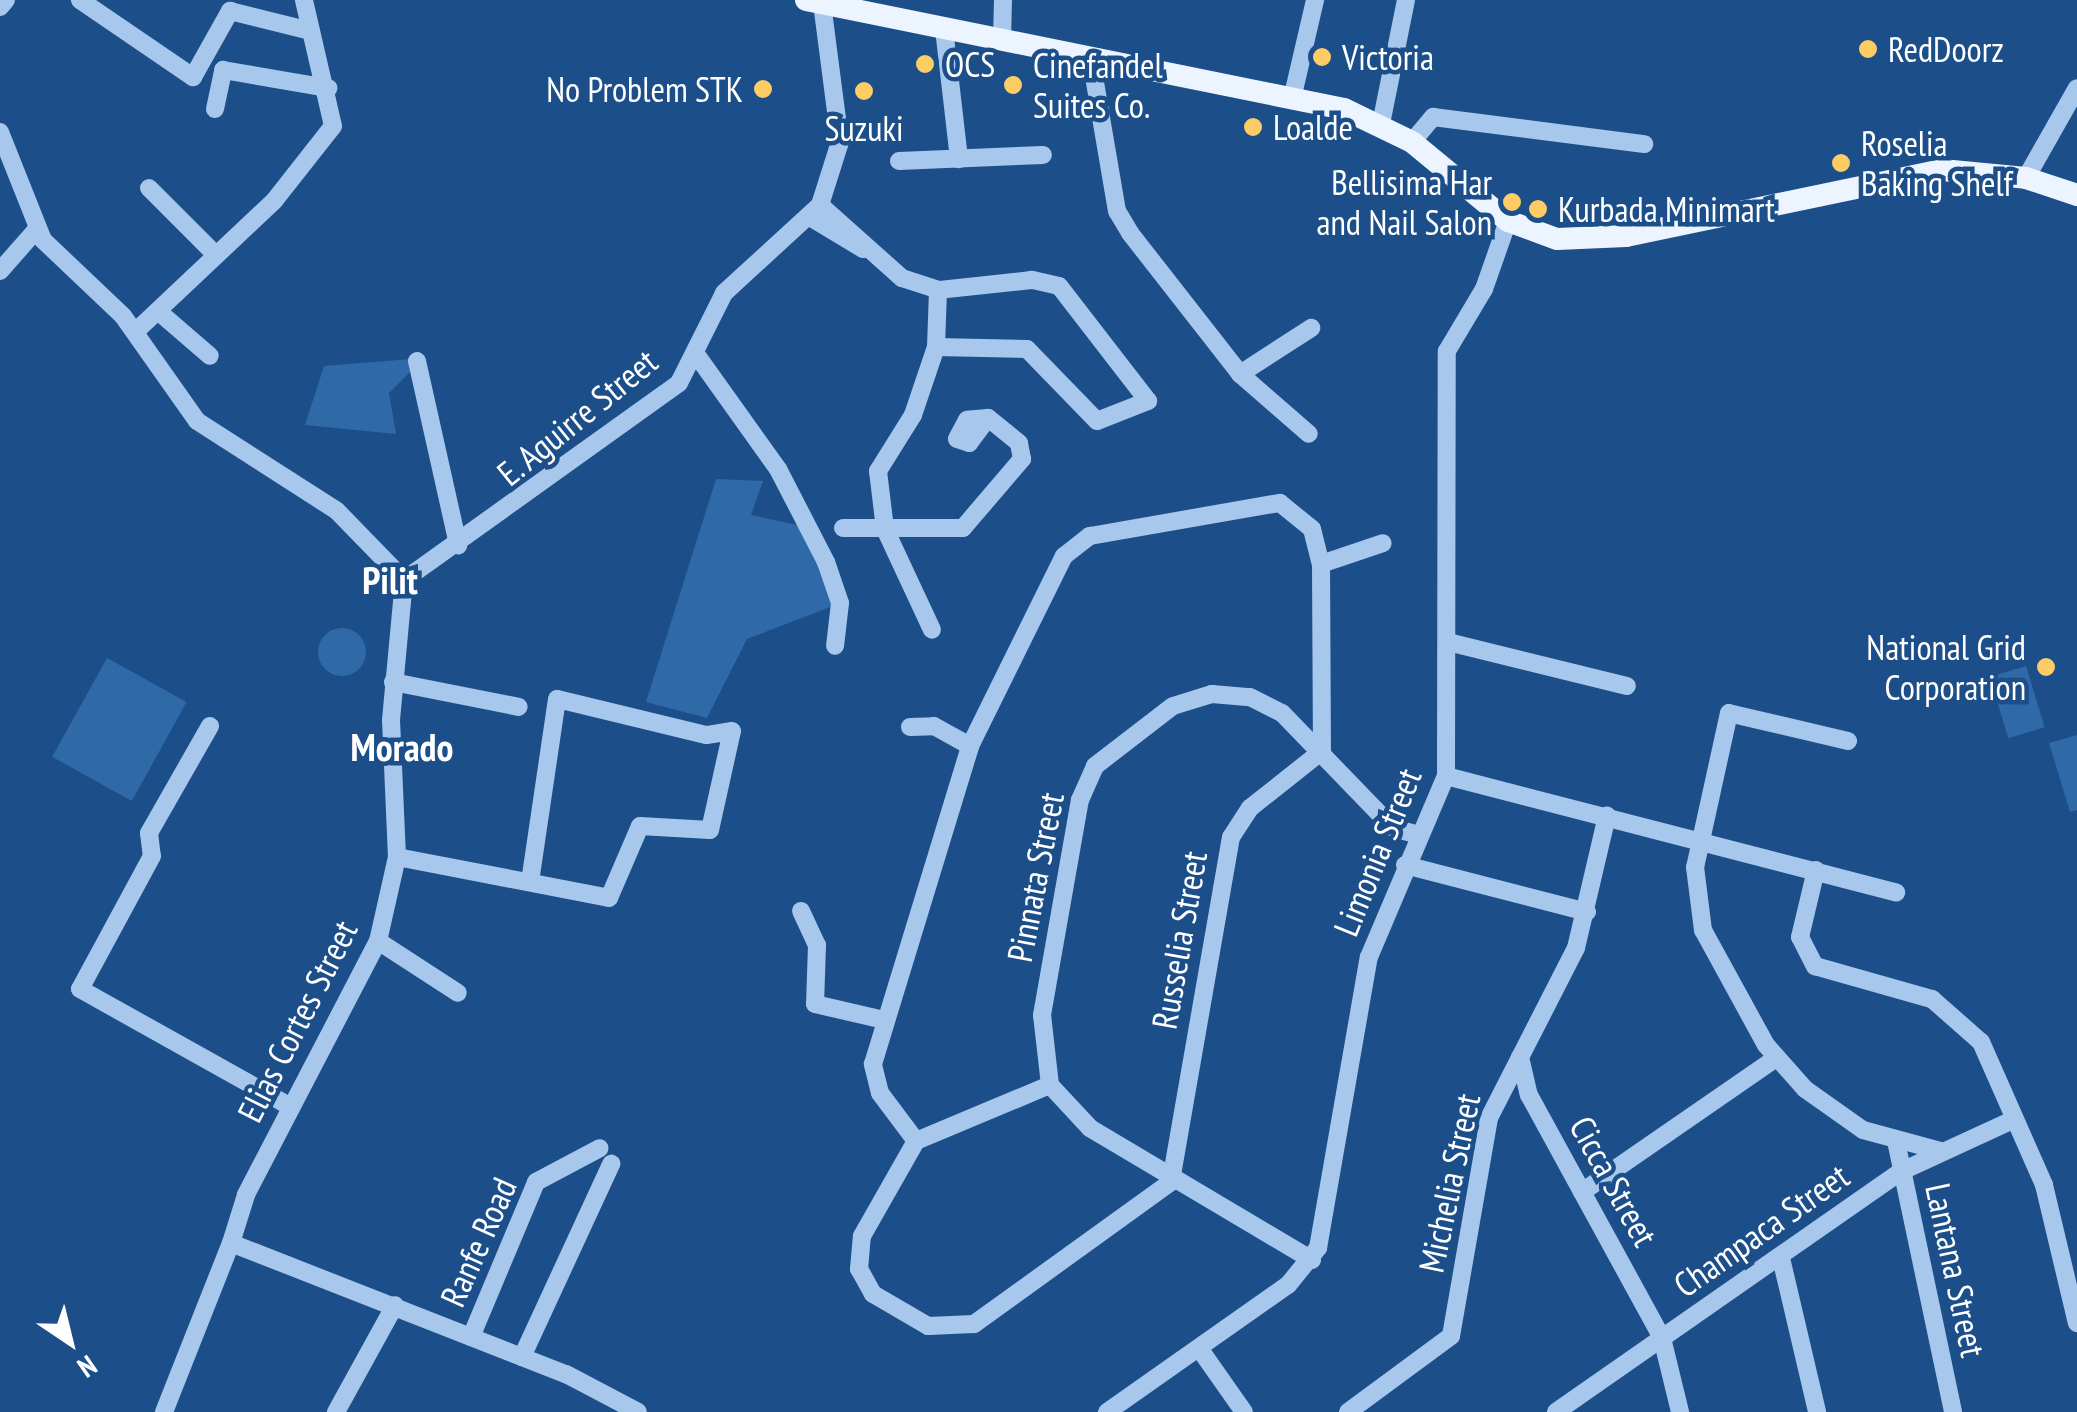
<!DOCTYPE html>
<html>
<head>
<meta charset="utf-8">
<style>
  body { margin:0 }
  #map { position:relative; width:2077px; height:1412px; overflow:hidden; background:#1c4f8a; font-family:"PT Sans Narrow",sans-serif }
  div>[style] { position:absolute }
  .green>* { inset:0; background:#2f69a8; transform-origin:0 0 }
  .round { border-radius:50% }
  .minor>* { height:18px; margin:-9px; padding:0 9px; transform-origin:9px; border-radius:9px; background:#a7c8ec }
  .major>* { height:22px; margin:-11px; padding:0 11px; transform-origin:11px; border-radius:11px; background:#ecf4ff }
  .dots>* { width:28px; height:28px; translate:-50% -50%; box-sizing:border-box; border:5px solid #1c4f8a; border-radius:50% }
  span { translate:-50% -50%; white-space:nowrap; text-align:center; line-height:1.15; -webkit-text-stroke:9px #1c4f8a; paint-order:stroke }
  .poi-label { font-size:35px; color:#fff }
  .left { translate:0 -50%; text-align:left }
  .right { translate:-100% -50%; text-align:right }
  .street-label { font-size:35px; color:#fff }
  .neighbourhood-label { font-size:38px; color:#fff; font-weight:700 }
  .north { position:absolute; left:20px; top:1292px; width:100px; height:100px; -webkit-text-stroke:8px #1c4f8a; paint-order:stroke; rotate:145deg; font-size:28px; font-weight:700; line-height:40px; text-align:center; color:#fff }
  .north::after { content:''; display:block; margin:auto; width:35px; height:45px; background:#fff; clip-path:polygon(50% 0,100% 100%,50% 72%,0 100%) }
</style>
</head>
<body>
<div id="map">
  <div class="green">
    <i style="clip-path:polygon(411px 359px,412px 370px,389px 393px,396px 434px,305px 425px,324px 366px)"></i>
    <i style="clip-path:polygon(716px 479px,763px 481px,751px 515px,806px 527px,833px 606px,747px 639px,707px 718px,646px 702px)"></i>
    <i class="round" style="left:318px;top:628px;width:48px;height:48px"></i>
    <i style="left:107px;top:658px;width:91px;height:113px;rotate:29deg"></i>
    <i style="left:2026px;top:666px;width:64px;height:38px;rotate:73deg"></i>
    <i style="clip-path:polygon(2077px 735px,2077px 810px,2070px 812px,2049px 743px)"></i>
  </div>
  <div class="minor">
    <i style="left:80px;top:0;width:137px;rotate:34.3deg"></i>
    <i style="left:193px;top:77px;width:76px;rotate:-60.7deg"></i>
    <i style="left:230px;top:11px;width:83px;rotate:13.9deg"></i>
    <i style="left:0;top:7px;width:9px;rotate:-49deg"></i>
    <i style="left:944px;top:29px;width:131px;rotate:83.4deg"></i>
    <i style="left:1002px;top:40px;width:40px;rotate:-88.6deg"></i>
    <i style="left:1091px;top:59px;width:154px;rotate:80.3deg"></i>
    <i style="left:1117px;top:211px;width:26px;rotate:59deg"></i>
    <i style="left:1130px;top:233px;width:179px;rotate:52deg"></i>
    <i style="left:1240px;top:374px;width:91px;rotate:41deg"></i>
    <i style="left:1292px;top:99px;width:102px;rotate:-76.9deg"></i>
    <i style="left:215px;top:109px;width:40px;rotate:-78deg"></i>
    <i style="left:223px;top:70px;width:107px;rotate:9.7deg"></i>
    <i style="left:1381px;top:124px;width:126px;rotate:-78.6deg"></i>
    <i style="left:0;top:132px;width:116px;rotate:68.3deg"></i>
    <i style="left:43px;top:240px;width:110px;rotate:43.5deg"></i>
    <i style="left:123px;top:316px;width:128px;rotate:54.8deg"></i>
    <i style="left:197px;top:421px;width:166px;rotate:32.7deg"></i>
    <i style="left:337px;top:511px;width:96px;rotate:45.8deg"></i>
    <i style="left:404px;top:580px;width:141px;rotate:95.3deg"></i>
    <i style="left:391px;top:720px;width:137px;rotate:87.5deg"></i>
    <i style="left:397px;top:857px;width:86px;rotate:102.7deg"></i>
    <i style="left:378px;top:941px;width:286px;rotate:117.5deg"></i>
    <i style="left:246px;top:1195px;width:50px;rotate:107.4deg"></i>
    <i style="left:231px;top:1243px;width:360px;rotate:21.4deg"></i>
    <i style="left:566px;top:1374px;width:81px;rotate:27.8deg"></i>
    <i style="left:1412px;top:142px;width:33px;rotate:-50deg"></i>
    <i style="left:1433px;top:117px;width:213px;rotate:7.3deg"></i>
    <i style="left:899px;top:161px;width:144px;rotate:-2.4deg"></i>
    <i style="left:2026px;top:178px;width:103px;rotate:-60.5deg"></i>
    <i style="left:149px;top:188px;width:92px;rotate:45deg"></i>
    <i style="left:820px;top:205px;width:110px;rotate:41.7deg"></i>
    <i style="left:902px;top:278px;width:38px;rotate:18deg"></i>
    <i style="left:938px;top:290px;width:57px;rotate:92deg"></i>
    <i style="left:936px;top:347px;width:72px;rotate:108.7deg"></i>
    <i style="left:913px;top:415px;width:66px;rotate:122deg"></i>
    <i style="left:878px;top:471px;width:58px;rotate:83.1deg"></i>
    <i style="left:885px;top:529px;width:111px;rotate:65deg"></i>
    <i style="left:810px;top:217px;width:62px;rotate:31.1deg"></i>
    <i style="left:0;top:271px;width:55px;rotate:-48.7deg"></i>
    <i style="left:159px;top:312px;width:67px;rotate:40.8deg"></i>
    <i style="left:135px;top:332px;width:191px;rotate:-43.3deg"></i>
    <i style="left:274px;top:201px;width:95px;rotate:-51.8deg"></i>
    <i style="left:333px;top:126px;width:129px;rotate:-103deg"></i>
    <i style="left:936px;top:347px;width:91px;rotate:1.3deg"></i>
    <i style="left:1027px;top:349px;width:100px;rotate:45.8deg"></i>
    <i style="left:1097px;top:421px;width:55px;rotate:-21.4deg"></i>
    <i style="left:1148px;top:401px;width:145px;rotate:-127.7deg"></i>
    <i style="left:1059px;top:286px;width:28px;rotate:-167deg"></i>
    <i style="left:1032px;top:280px;width:95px;rotate:173.9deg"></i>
    <i style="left:698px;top:357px;width:138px;rotate:54.5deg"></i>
    <i style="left:778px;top:469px;width:105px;rotate:62.7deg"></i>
    <i style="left:826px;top:562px;width:43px;rotate:71.1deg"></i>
    <i style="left:840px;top:603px;width:43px;rotate:96.6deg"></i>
    <i style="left:417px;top:361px;width:189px;rotate:77.4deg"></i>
    <i style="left:1240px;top:374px;width:85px;rotate:-32.9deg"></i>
    <i style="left:843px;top:528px;width:120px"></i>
    <i style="left:963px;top:528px;width:91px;rotate:-49.5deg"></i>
    <i style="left:1022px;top:459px;width:16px;rotate:-101deg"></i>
    <i style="left:1019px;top:443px;width:40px;rotate:-141deg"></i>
    <i style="left:988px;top:418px;width:21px;rotate:175deg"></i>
    <i style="left:967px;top:420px;width:21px;rotate:118deg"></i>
    <i style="left:957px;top:439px;width:13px;rotate:18deg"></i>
    <i style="left:969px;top:443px;width:31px;rotate:-53deg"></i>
    <i style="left:1321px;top:564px;width:65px;rotate:-18.7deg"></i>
    <i style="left:404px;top:580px;width:338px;rotate:-35.6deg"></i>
    <i style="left:679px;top:383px;width:101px;rotate:-63.4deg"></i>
    <i style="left:724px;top:293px;width:130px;rotate:-42.5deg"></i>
    <i style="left:820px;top:205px;width:66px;rotate:-72.4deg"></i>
    <i style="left:840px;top:142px;width:139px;rotate:-97.4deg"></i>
    <i style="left:1452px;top:643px;width:180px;rotate:13.8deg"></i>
    <i style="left:393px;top:682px;width:128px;rotate:11.2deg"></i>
    <i style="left:210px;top:726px;width:123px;rotate:119.7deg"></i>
    <i style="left:149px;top:833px;width:23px;rotate:83deg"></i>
    <i style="left:152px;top:856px;width:151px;rotate:118.4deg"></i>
    <i style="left:80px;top:989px;width:242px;rotate:29.2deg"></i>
    <i style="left:910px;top:727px;width:24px;rotate:-2deg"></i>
    <i style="left:934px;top:726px;width:41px;rotate:29.1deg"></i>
    <i style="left:1848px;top:741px;width:122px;rotate:-166.8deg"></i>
    <i style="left:1729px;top:713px;width:158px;rotate:102.4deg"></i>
    <i style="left:1695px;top:867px;width:64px;rotate:82.8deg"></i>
    <i style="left:1703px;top:930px;width:131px;rotate:61.3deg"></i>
    <i style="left:1766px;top:1045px;width:59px;rotate:48.4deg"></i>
    <i style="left:1805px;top:1089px;width:71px;rotate:35.3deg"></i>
    <i style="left:1863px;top:1130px;width:81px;rotate:15.1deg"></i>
    <i style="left:1446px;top:776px;width:465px;rotate:14.5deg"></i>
    <i style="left:397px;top:857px;width:216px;rotate:10.9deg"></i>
    <i style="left:609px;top:898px;width:78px;rotate:-66.7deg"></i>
    <i style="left:640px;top:826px;width:70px;rotate:3.3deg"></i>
    <i style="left:710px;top:830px;width:101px;rotate:-77.5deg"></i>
    <i style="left:732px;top:731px;width:26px;rotate:171deg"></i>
    <i style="left:706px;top:735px;width:153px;rotate:-166.4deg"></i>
    <i style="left:557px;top:699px;width:179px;rotate:98.4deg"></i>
    <i style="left:1405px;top:865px;width:188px;rotate:14.5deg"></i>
    <i style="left:1816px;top:870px;width:69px;rotate:103.4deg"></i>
    <i style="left:1800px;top:937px;width:33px;rotate:63deg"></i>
    <i style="left:1815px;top:966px;width:122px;rotate:15.8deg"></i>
    <i style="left:1932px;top:999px;width:65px;rotate:41.3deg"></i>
    <i style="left:1981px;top:1042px;width:156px;rotate:66.2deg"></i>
    <i style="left:2044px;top:1185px;width:142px;rotate:76.6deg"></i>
    <i style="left:801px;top:911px;width:38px;rotate:65deg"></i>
    <i style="left:817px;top:945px;width:59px;rotate:91.9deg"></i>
    <i style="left:815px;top:1004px;width:71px;rotate:13.1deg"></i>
    <i style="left:378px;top:941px;width:95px;rotate:33deg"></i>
    <i style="left:1520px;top:1057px;width:39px;rotate:77deg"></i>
    <i style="left:1529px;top:1095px;width:277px;rotate:61.3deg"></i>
    <i style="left:1662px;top:1338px;width:76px;rotate:76.3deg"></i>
    <i style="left:916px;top:1141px;width:60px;rotate:-126.9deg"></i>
    <i style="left:880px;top:1093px;width:30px;rotate:-104deg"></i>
    <i style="left:873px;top:1064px;width:332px;rotate:-73deg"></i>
    <i style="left:970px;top:746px;width:212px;rotate:-63.7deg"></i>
    <i style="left:1064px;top:556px;width:33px;rotate:-38deg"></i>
    <i style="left:1090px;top:536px;width:193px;rotate:-9.9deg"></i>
    <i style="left:1280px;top:503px;width:41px;rotate:39.1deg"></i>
    <i style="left:1312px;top:529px;width:36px;rotate:76deg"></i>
    <i style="left:1321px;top:564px;width:187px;rotate:89.7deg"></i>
    <i style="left:1322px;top:751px;width:92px;rotate:141.6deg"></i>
    <i style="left:1250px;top:808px;width:35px;rotate:123deg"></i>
    <i style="left:1231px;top:837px;width:350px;rotate:99.9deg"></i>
    <i style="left:1171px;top:1182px;width:243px;rotate:144.2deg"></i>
    <i style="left:974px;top:1324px;width:46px;rotate:177.5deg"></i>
    <i style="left:928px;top:1326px;width:64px;rotate:-149.8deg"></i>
    <i style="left:873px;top:1294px;width:29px;rotate:-119deg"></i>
    <i style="left:859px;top:1269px;width:33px;rotate:-85deg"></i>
    <i style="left:862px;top:1236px;width:109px;rotate:-60.4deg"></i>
    <i style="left:916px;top:1141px;width:145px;rotate:-22.7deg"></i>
    <i style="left:1896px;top:1141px;width:277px;rotate:78.1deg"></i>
    <i style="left:1582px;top:1192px;width:236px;rotate:-34.6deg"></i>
    <i style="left:1781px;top:1258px;width:158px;rotate:76.8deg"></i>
    <i style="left:1312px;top:1260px;width:258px;rotate:-149.3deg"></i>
    <i style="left:1090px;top:1128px;width:59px;rotate:-132.9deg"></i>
    <i style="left:1050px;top:1085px;width:70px;rotate:-96.5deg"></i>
    <i style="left:1042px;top:1015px;width:218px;rotate:-80deg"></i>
    <i style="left:1080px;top:800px;width:37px;rotate:-66deg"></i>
    <i style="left:1095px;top:766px;width:98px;rotate:-37.6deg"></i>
    <i style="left:1173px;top:706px;width:41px;rotate:-17.1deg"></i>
    <i style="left:1212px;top:694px;width:38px;rotate:5deg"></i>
    <i style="left:1250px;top:697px;width:36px;rotate:27deg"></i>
    <i style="left:1282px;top:713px;width:160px;rotate:46deg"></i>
    <i style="left:1393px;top:828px;width:28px;rotate:15deg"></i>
    <i style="left:471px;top:1337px;width:168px;rotate:-67.2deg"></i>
    <i style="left:536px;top:1182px;width:72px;rotate:-28deg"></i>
    <i style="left:1199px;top:1348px;width:78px;rotate:54.9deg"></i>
    <i style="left:522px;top:1357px;width:213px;rotate:-65.2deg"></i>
    <i style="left:164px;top:1412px;width:182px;rotate:-68.4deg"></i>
    <i style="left:336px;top:1412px;width:122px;rotate:-61.1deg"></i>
    <i style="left:1107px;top:1412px;width:221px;rotate:-35.1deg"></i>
    <i style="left:1288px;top:1285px;width:48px;rotate:-51deg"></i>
    <i style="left:1318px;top:1248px;width:295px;rotate:-80.1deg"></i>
    <i style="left:1369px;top:957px;width:197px;rotate:-67deg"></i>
    <i style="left:1446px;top:776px;width:425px;rotate:-89.9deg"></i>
    <i style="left:1447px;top:351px;width:72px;rotate:-59.2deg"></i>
    <i style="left:1484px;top:289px;width:72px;rotate:-70.6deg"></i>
    <i style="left:1348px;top:1412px;width:128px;rotate:-36.4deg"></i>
    <i style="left:1451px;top:1336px;width:221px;rotate:-80.1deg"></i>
    <i style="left:1489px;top:1118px;width:191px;rotate:-62.9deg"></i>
    <i style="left:1576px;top:948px;width:136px;rotate:-76.8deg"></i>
    <i style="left:1556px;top:1412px;width:422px;rotate:-34.9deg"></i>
    <i style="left:1902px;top:1171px;width:124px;rotate:-24.7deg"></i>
  </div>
  <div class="major">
    <i style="left:806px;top:0;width:549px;rotate:11.45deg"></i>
    <i style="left:1344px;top:109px;width:76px;rotate:25.9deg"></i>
    <i style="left:1412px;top:142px;width:124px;rotate:39.5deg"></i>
    <i style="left:1508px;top:221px;width:52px;rotate:20.2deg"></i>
    <i style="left:1557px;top:239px;width:69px;rotate:-2.5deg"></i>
    <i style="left:1626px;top:236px;width:323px;rotate:-11.8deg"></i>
    <i style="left:1942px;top:170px;width:84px;rotate:5.4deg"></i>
    <i style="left:2026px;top:178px;width:54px;rotate:18.4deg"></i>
  </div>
  <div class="dots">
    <i style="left:1868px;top:49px;background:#fdcc64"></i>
    <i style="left:1322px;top:57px;background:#fdcc64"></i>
    <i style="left:925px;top:64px;background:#fdcc64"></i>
    <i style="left:1013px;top:85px;background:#fdcc64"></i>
    <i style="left:763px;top:89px;background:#fdcc64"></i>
    <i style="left:864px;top:91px;background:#fdcc64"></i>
    <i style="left:1253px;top:127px;background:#fdcc64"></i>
    <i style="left:1841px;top:163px;background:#fdcc64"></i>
    <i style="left:1512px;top:202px;background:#fdcc64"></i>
    <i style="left:1538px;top:209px;background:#fdcc64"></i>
    <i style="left:2046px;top:667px;background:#fdcc64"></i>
  </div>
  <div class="poi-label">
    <span class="left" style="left:1888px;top:49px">RedDoorz</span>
    <span class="left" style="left:1342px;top:57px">Victoria</span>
    <span class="left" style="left:945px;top:64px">OCS</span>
    <span class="left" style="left:1033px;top:85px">Cinefandel<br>Suites Co.</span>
    <span class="right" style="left:743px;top:89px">No Problem STK</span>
    <span class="left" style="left:1273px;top:127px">Loalde</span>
    <span style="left:864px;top:128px">Suzuki</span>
    <span class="left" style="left:1861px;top:163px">Roselia<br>Baking Shelf</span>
    <span class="right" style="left:1492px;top:202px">Bellisima Har<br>and Nail Salon</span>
    <span class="left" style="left:1558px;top:209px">Kurbada Minimart</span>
    <span class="right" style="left:2026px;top:667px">National Grid<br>Corporation</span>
  </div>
  <div class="street-label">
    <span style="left:577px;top:417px;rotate:-39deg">E. Aguirre Street</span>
    <span style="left:1377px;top:852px;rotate:-68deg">Limonia Street</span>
    <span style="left:1035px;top:877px;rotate:-79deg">Pinnata Street</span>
    <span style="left:1179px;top:940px;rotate:-80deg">Russelia Street</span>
    <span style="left:297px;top:1021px;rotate:-63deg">Elias Cortes Street</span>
    <span style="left:1614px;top:1181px;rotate:61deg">Cicca Street</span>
    <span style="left:1449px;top:1183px;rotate:-78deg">Michelia Street</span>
    <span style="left:1761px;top:1230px;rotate:-35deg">Champaca Street</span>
    <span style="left:478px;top:1242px;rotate:-66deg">Ranfe Road</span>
    <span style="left:1956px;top:1270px;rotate:78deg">Lantana Street</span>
  </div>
  <div class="neighbourhood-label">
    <span style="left:390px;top:580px">Pilit</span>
    <span style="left:402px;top:747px">Morado</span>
  </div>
  <div class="north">N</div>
</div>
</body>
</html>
